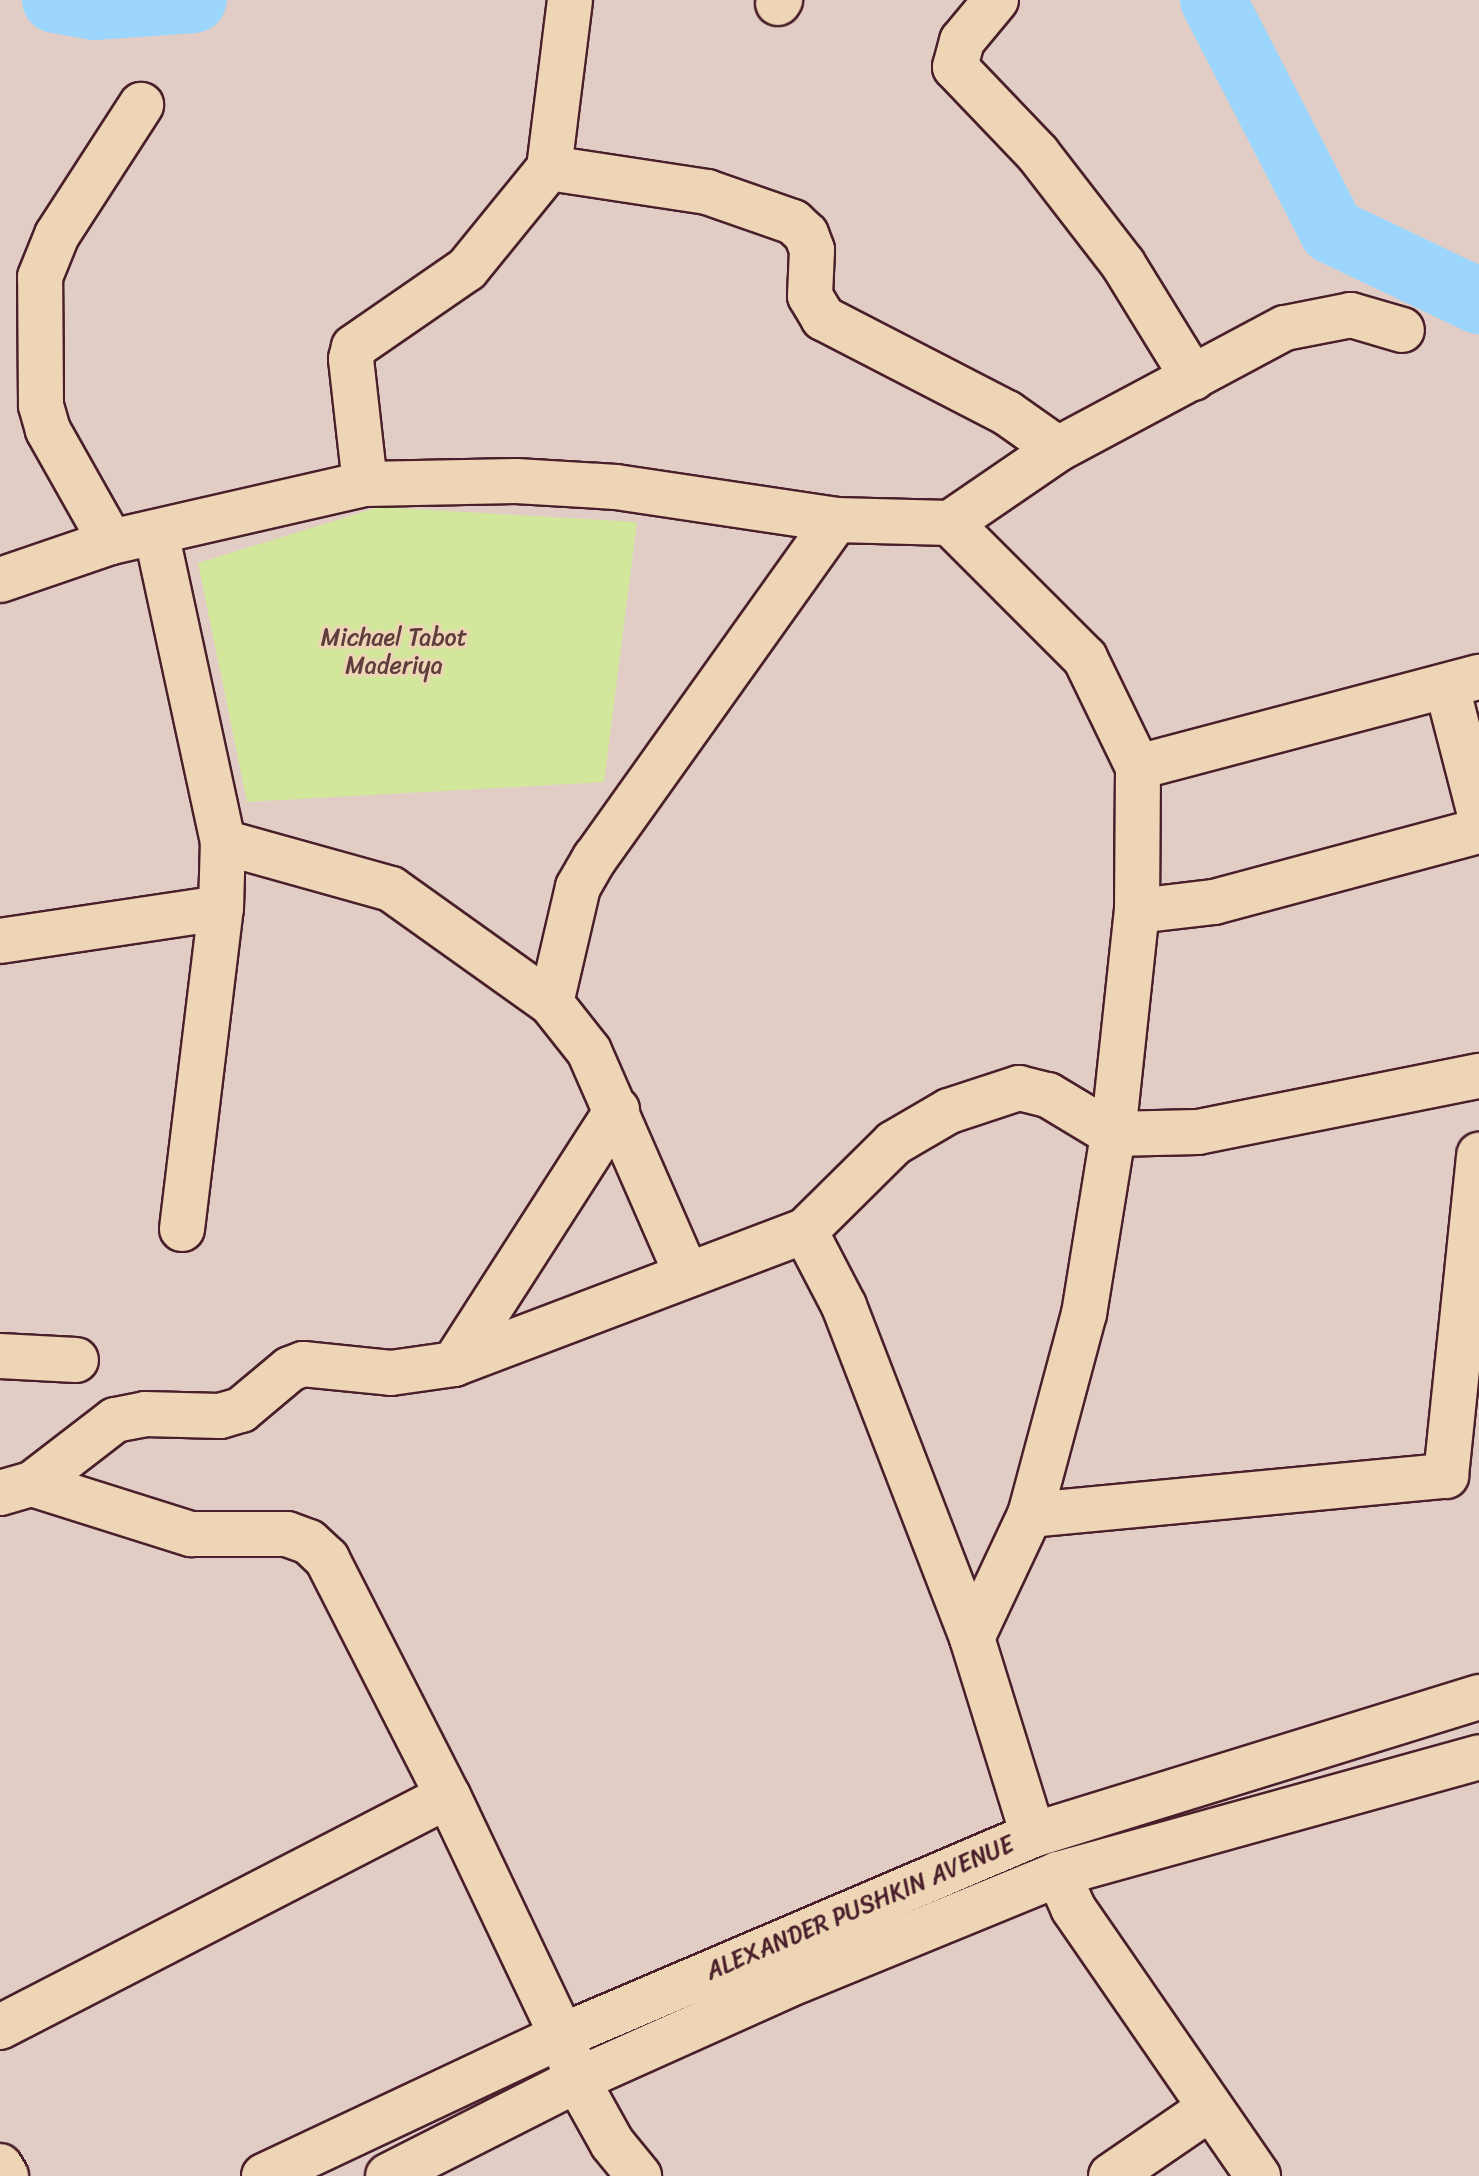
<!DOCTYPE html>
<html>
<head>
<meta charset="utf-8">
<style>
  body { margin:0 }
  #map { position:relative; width:1479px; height:2176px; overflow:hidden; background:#e2cdc6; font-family:Sriracha,sans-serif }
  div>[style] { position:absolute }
  .green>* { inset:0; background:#d2e79c }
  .river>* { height:66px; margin:-33px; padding:0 33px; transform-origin:33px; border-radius:33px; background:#9dd6fd }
  .roads { filter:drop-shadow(2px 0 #4a1f2b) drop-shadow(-2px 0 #4a1f2b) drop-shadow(0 2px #4a1f2b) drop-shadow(0 -2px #4a1f2b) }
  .minor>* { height:44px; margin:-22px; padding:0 22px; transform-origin:22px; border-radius:22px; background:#eed5b5 }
  .major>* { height:44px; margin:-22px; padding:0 22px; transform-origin:22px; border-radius:22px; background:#eed5b5 }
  span { translate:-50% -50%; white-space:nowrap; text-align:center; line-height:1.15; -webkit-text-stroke:6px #eed5b5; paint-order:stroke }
  .park-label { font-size:24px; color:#5e3d3c }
  .street-label { font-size:24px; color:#4a1f2b }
</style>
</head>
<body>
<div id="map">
  <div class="green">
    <i style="clip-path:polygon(379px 507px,637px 522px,604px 782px,247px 802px,198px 563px)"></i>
  </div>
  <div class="river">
    <i style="left:55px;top:0;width:40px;rotate:10deg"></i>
    <i style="left:94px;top:7px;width:100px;rotate:-4deg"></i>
    <i style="left:1213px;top:0;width:260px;rotate:62.7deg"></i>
    <i style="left:1332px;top:231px;width:163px;rotate:25.5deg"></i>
  </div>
  <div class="roads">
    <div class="minor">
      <i style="left:570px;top:0;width:169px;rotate:97.1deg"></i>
      <i style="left:549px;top:168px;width:160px;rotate:8.6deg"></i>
      <i style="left:707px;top:192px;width:91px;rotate:19.2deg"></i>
      <i style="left:793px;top:222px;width:18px;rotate:43deg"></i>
      <i style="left:806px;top:234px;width:17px;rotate:69deg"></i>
      <i style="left:812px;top:250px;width:46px;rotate:92.5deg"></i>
      <i style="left:810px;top:296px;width:26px;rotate:59deg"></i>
      <i style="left:823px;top:318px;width:207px;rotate:27.3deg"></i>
      <i style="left:1007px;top:413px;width:62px;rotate:35.2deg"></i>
      <i style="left:996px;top:0;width:53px;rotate:129.7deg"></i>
      <i style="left:962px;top:41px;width:27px;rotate:105deg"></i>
      <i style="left:955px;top:67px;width:120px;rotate:46.3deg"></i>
      <i style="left:1038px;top:154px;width:139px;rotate:52.3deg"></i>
      <i style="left:1123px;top:264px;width:134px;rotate:58.4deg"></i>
      <i style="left:778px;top:3px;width:4px;rotate:-56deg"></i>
      <i style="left:365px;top:484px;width:126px;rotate:-96.4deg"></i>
      <i style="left:351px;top:359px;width:12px;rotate:-76deg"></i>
      <i style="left:354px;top:347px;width:137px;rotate:-34.6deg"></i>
      <i style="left:467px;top:269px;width:130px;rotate:-50.9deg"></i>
      <i style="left:950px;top:523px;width:131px;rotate:-34.4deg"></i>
      <i style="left:1058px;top:449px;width:257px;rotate:-28.1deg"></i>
      <i style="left:1285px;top:328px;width:67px;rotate:-11.1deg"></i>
      <i style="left:1351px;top:315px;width:53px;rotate:16.4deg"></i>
      <i style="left:111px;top:542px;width:129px;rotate:-119.4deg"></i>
      <i style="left:48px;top:430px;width:26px;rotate:-106deg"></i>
      <i style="left:41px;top:405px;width:128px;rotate:-90.4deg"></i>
      <i style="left:40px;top:277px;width:45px;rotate:-68deg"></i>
      <i style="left:57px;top:235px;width:155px;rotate:-57.1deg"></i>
      <i style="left:0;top:580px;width:117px;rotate:-18.9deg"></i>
      <i style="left:111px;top:542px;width:261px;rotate:-12.9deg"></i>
      <i style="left:365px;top:484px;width:151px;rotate:-1.1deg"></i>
      <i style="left:516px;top:481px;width:100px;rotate:3.4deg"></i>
      <i style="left:616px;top:487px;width:222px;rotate:8.5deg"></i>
      <i style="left:836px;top:520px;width:114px;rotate:1.5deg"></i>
      <i style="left:950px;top:523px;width:191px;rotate:45deg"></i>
      <i style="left:1085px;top:658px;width:121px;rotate:64.1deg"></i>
      <i style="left:1447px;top:687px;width:128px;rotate:75.5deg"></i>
      <i style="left:223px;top:842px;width:174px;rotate:15.6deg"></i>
      <i style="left:391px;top:889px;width:196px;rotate:35.5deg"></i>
      <i style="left:551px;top:1003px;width:61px;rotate:51.6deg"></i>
      <i style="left:589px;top:1051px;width:242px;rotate:66.4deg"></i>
      <i style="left:1137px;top:911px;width:144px;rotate:-89.6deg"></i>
      <i style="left:1138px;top:767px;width:353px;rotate:-14.8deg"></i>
      <i style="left:0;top:941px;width:223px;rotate:-8.5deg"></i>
      <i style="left:221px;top:908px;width:66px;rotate:-88.3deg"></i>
      <i style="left:223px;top:842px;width:317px;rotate:-102.2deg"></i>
      <i style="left:551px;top:1003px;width:119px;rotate:-76.9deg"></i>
      <i style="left:578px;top:887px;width:34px;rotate:-60deg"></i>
      <i style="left:595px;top:858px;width:415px;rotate:-54.5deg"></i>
      <i style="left:182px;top:1229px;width:323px;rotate:-83.1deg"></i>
      <i style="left:805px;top:1231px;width:125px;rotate:-44.7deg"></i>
      <i style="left:894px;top:1143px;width:64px;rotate:-30.2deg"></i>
      <i style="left:949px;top:1111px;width:74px;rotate:-18.2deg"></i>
      <i style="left:1019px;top:1088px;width:30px;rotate:14deg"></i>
      <i style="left:1048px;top:1095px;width:76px;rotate:31deg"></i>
      <i style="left:1113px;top:1134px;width:224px;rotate:-83.9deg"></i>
      <i style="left:1137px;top:911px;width:78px;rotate:-6.7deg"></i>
      <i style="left:1214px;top:902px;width:274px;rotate:-15deg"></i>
      <i style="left:0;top:1356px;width:76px;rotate:3deg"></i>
      <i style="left:454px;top:1364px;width:302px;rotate:-57.3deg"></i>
      <i style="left:32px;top:1484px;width:105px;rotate:-37.6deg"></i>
      <i style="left:115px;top:1420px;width:31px;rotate:-11deg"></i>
      <i style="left:145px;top:1414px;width:75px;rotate:1.5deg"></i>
      <i style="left:220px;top:1416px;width:22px;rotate:-16deg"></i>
      <i style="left:241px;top:1410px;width:64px;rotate:-39.9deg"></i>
      <i style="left:290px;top:1369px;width:14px;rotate:-21deg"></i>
      <i style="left:303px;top:1364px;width:88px;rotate:5.8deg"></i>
      <i style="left:391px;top:1373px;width:64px;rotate:-8.1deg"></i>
      <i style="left:454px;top:1364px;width:375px;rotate:-20.8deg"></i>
      <i style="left:805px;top:1231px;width:85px;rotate:62.5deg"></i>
      <i style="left:844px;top:1306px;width:356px;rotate:68.9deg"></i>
      <i style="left:0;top:1493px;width:33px;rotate:-16deg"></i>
      <i style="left:32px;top:1484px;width:167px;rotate:17.5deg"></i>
      <i style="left:191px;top:1534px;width:96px"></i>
      <i style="left:287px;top:1534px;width:23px;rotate:20deg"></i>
      <i style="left:309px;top:1542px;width:25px;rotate:43deg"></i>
      <i style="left:327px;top:1559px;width:266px;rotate:63deg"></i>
      <i style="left:448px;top:1796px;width:266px;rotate:64.6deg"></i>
      <i style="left:562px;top:2036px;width:46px;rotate:71.2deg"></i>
      <i style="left:577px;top:2080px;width:72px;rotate:60.9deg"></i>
      <i style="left:612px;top:2143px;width:43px;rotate:50.7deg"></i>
      <i style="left:1030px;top:1515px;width:418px;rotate:-5.4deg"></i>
      <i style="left:1446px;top:1476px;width:323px;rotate:-84.1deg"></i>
      <i style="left:1033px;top:1835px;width:206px;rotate:-107.2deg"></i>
      <i style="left:972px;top:1638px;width:136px;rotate:-64.8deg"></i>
      <i style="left:1030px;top:1515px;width:208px;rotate:-75deg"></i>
      <i style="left:1084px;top:1314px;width:182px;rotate:-80.8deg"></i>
      <i style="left:1113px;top:1134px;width:85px;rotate:-1.3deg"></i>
      <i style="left:1198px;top:1132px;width:287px;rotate:-11.3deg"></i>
      <i style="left:1058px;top:1874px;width:37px;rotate:66deg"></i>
      <i style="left:1073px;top:1908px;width:326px;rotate:55.4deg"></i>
      <i style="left:0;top:2027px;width:504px;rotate:-27.28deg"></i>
      <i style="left:0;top:2166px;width:12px;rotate:59deg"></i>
      <i style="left:1111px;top:2176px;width:119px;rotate:-34.4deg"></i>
    </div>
    <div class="major">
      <i style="left:264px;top:2176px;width:329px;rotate:-25.2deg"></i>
      <i style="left:562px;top:2036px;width:512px;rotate:-23.11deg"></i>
      <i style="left:1033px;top:1835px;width:467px;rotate:-17.2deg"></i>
      <i style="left:388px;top:2176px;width:212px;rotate:-26.9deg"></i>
      <i style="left:577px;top:2080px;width:244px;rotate:-24.2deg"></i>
      <i style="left:800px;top:1980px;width:279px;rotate:-22.3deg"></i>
      <i style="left:1058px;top:1874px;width:437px;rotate:-15.5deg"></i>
    </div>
  </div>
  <div class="park-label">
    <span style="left:394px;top:652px">Michael Tabot<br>Maderiya</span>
  </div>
  <div class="street-label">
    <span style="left:860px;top:1908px;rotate:-23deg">ALEXANDER PUSHKIN AVENUE</span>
  </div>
</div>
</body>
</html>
